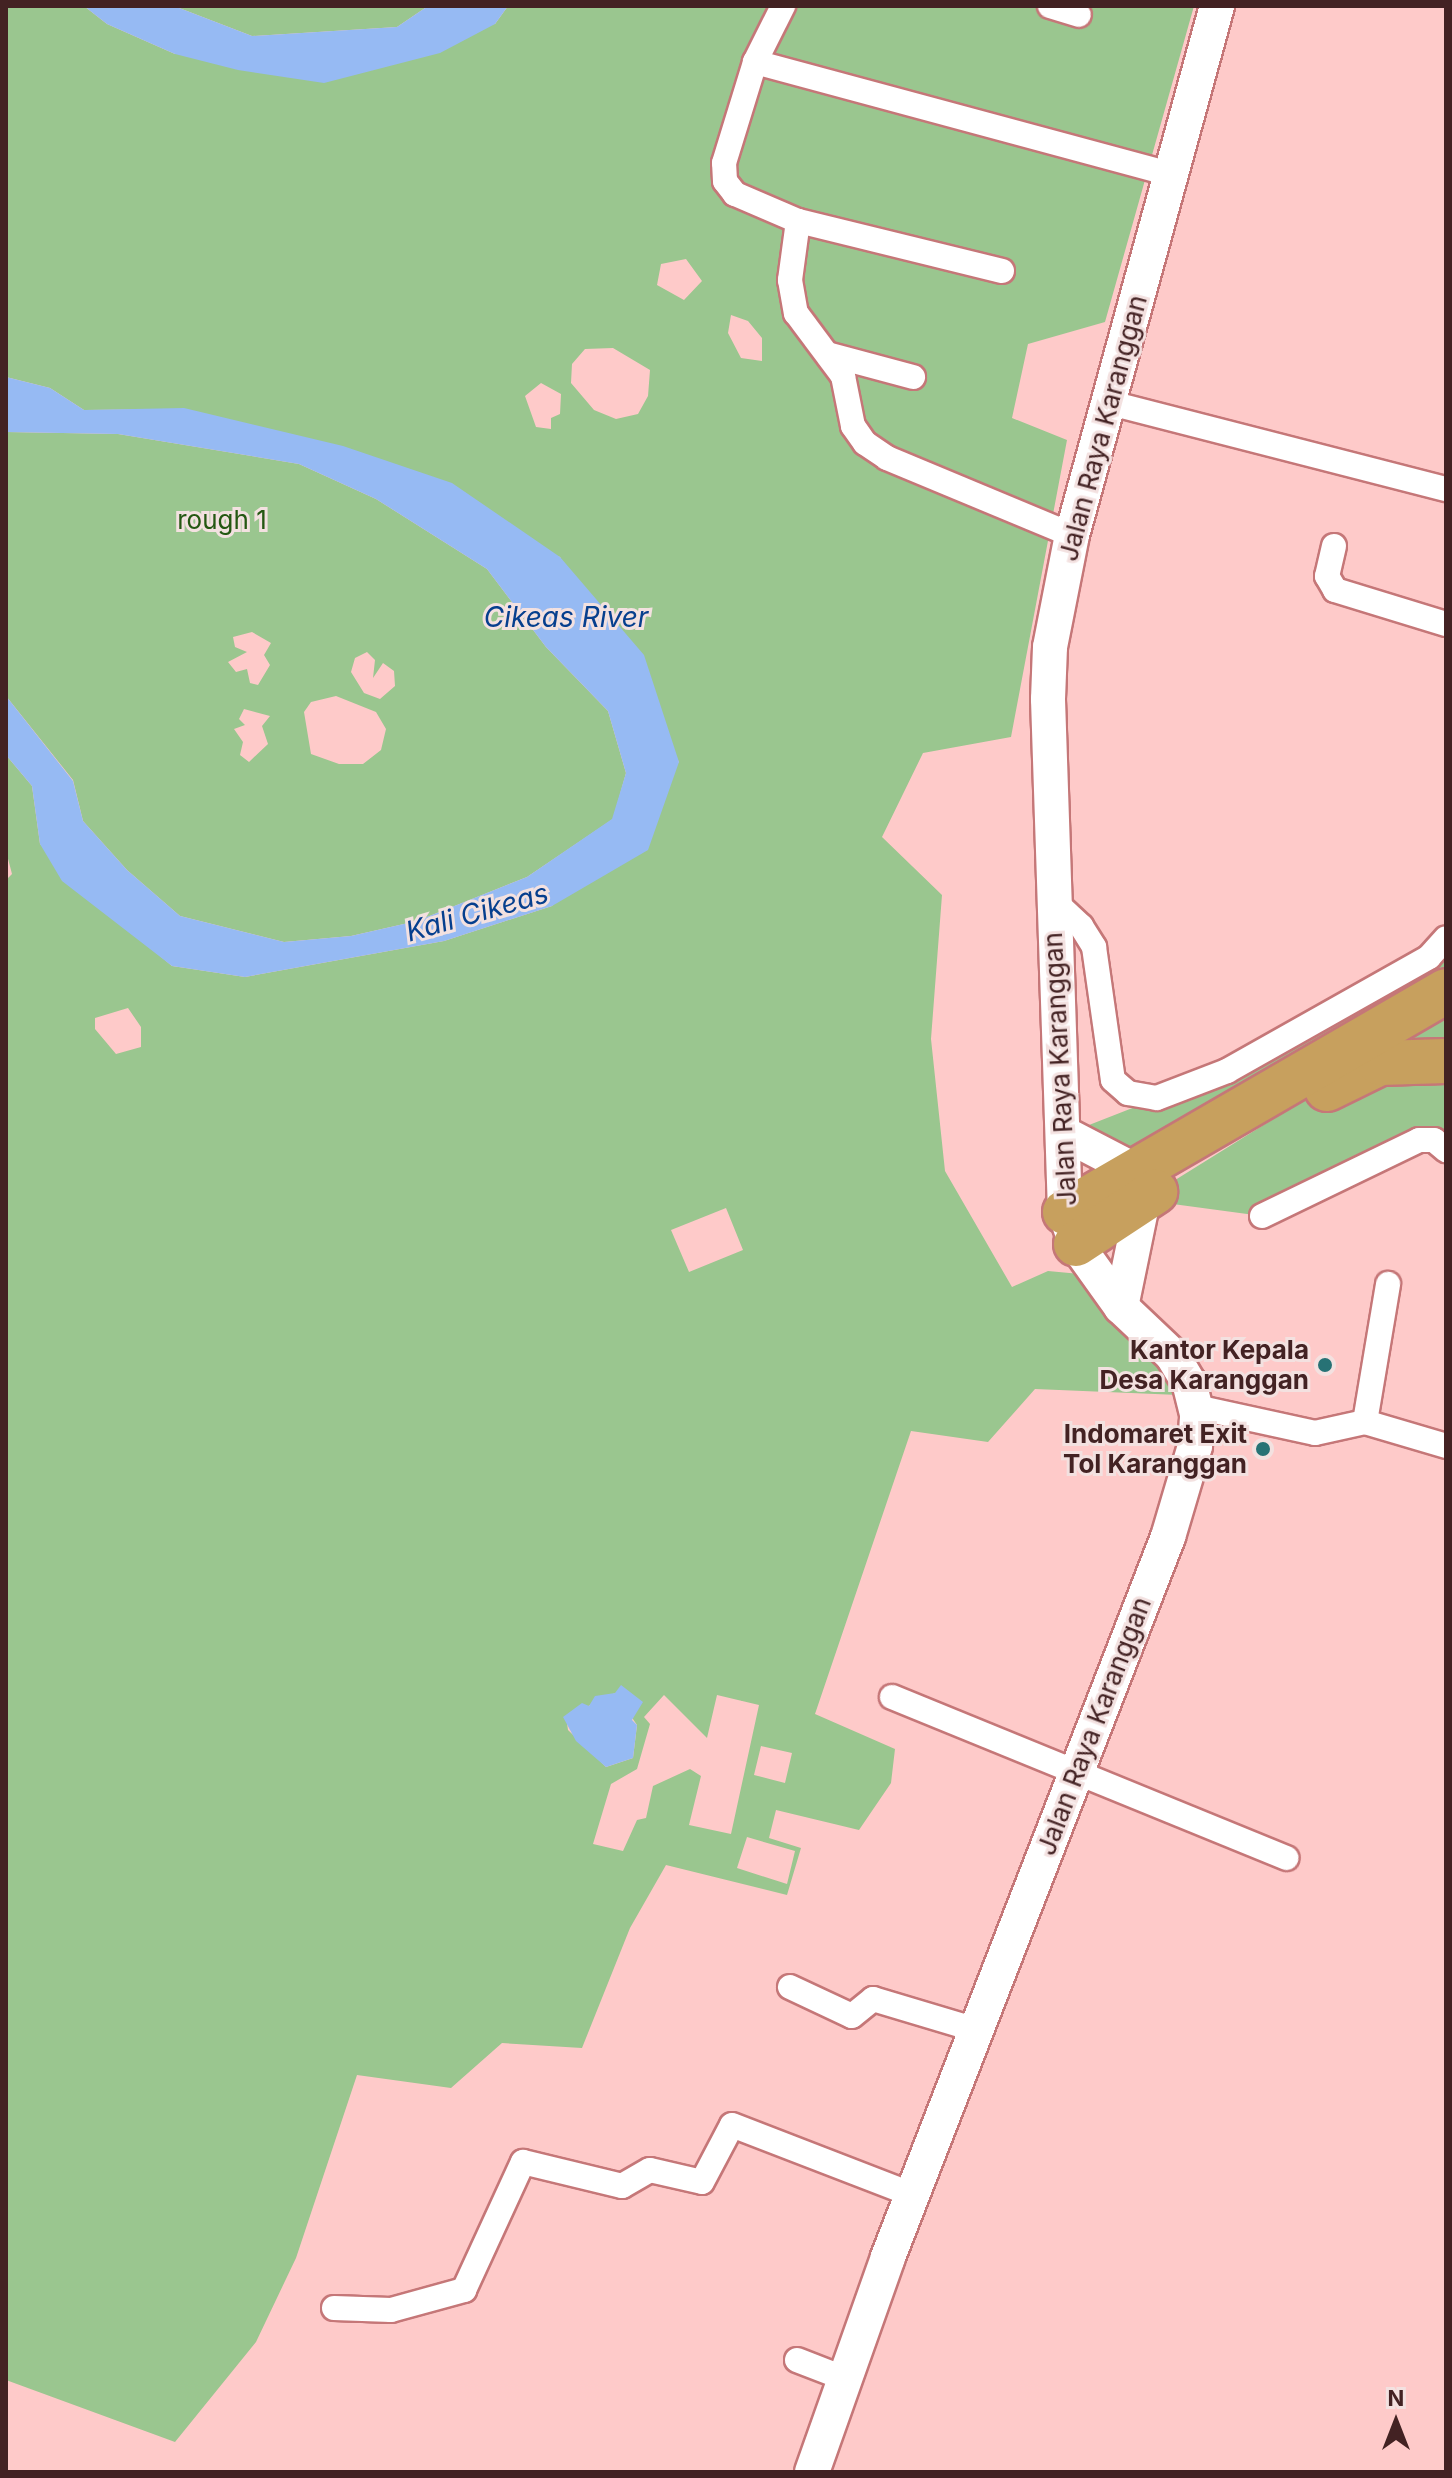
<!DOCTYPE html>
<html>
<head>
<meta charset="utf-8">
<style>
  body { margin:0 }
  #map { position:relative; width:1452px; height:2478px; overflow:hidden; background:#fecac9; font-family:Inter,sans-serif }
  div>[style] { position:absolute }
  .green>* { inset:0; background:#9ac68f }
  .water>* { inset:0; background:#96baf3 }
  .roads { filter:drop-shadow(2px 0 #c57778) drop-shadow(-2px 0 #c57778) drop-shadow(0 2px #c57778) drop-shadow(0 -2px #c57778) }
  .street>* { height:24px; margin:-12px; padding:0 12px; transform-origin:12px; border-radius:12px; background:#fff }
  .secondary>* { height:34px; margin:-17px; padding:0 17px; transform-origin:17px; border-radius:17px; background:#fff }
  .highway>* { height:44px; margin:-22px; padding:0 22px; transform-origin:22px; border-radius:22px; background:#c7a05e }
  .dots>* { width:22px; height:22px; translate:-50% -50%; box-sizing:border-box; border:4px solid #f3e1e0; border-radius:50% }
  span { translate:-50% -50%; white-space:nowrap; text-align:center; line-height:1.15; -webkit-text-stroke:6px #f3e1e0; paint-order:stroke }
  .street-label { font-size:26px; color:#432223 }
  .park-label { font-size:26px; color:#245812 }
  .poi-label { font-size:26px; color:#432223; font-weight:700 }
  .right { translate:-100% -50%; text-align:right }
  .water-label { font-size:28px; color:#063f8e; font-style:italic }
  .frame { position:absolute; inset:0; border:8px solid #432223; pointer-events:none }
  .north { position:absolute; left:1356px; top:2382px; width:80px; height:80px; -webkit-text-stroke:6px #f3e1e0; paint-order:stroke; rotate:0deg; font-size:22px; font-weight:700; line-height:32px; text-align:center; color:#432223 }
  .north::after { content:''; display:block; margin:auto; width:28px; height:36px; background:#432223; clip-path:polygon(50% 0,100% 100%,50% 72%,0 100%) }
</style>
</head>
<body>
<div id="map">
  <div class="green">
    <i style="clip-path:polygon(evenodd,6px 6px,84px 6px,107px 24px,175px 54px,495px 24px,508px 6px,1194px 6px,1105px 322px,1028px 344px,1012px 418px,1067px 440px,1011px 737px,923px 753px,882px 837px,942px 895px,931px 1039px,945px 1171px,1012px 1287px,1048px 1271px,1080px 1274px,1132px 1321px,1179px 1395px,1035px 1389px,988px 1442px,911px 1431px,815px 1714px,895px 1749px,891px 1783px,859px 1830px,776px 1810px,769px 1838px,801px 1848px,787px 1895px,666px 1865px,630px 1928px,582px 2048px,502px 2043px,451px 2088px,357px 2075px,296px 2258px,256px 2342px,175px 2442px,6px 2380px,6px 880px,12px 874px,6px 851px,6px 755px,32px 786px,40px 844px,137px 937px,172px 966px,245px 977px,444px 941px,552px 906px,679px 762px,560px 557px,184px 409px,84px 410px,50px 388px,6px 377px,6px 6px,686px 259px,702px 281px,684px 300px,657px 285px,661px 264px,686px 259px,6px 6px,731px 315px,748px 321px,762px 338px,762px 361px,741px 358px,728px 333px,731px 315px,6px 6px,613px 348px,650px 370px,648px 396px,638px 414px,616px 419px,594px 410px,571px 383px,572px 364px,585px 349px,613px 348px,6px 6px,541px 383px,561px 394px,560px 414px,551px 418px,551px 429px,536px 427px,525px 396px,541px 383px,6px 6px,128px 1008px,141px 1027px,141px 1047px,116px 1054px,95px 1029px,95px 1018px,128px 1008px,6px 6px,726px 1208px,743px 1250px,689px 1272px,671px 1230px,726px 1208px,6px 6px,615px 1693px,637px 1725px,633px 1758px,606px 1767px,568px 1730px,567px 1723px,578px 1711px,615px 1693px,6px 6px,664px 1695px,707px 1738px,717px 1695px,759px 1705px,731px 1834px,689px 1825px,701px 1776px,690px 1769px,653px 1786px,646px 1818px,637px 1820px,623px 1851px,593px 1844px,611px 1784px,637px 1769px,650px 1724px,644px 1717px,664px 1695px,6px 6px,761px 1746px,792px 1753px,785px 1783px,754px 1775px,761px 1746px,6px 6px,747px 1837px,795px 1851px,787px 1884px,737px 1868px,747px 1837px)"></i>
    <i style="clip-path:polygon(174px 6px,428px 6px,397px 27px,252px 36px)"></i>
    <i style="clip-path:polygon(evenodd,6px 432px,118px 434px,299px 464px,376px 499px,487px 569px,546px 647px,608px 711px,626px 773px,613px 819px,527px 877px,417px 921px,351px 936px,284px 942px,180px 916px,127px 870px,83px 821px,73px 780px,6px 696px,6px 432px,252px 632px,271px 643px,264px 655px,270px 665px,258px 685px,250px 683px,247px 669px,236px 672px,228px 662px,247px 652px,235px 647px,233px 637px,252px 632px,6px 432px,367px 652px,375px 660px,373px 678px,383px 663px,394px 671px,395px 686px,380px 699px,364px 693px,351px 672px,355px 658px,367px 652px,6px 432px,336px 696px,376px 712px,386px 729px,381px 750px,363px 764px,339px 764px,311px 754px,304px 712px,311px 702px,336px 696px,6px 432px,244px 709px,270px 716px,262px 726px,268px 744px,249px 762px,240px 755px,243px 742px,234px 729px,245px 725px,239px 719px,244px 709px)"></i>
    <i style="clip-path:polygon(1446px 938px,1446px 1150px,1434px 1140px,1262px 1216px,1143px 1200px,1294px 1106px,1380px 1064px,1138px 1172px,1066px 1134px,1227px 1071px)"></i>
  </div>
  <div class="water">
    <i style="clip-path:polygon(84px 6px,174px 6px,252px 36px,397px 27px,428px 6px,508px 6px,495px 24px,440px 53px,324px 83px,238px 70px,175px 54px,107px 24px)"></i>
    <i style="clip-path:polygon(6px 377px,50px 388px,84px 410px,184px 408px,343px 446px,452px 483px,560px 557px,644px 655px,679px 762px,648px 850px,552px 906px,444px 941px,245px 977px,172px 966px,62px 881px,40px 844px,32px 786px,6px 755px,6px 696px,73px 781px,83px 821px,127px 870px,180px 916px,284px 942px,351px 936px,417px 921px,527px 877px,612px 819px,626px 773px,608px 711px,546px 647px,487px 569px,376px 499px,299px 464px,118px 434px,6px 432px)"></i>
    <i style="clip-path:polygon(621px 1685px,643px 1702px,632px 1720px,637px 1725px,633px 1758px,606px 1767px,576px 1741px,563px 1717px,582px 1703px,589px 1706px,595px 1696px,615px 1693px)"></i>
  </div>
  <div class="roads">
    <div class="street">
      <i style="left:1050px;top:6px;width:30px;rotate:17deg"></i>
      <i style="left:755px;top:62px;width:63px;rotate:-63.4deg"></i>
      <i style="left:798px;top:221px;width:69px;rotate:-156.8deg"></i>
      <i style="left:735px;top:194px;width:16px;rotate:-128deg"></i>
      <i style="left:725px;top:181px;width:18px;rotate:-93deg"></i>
      <i style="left:724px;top:163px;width:106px;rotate:-72.9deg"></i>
      <i style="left:755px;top:62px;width:430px;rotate:15.1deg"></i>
      <i style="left:1002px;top:271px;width:210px;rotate:-166.2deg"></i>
      <i style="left:798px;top:221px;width:60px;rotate:97.7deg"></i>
      <i style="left:790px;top:280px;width:34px;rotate:80deg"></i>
      <i style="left:796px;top:313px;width:79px;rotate:53.3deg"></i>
      <i style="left:843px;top:376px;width:51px;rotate:78.7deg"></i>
      <i style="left:853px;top:426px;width:21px;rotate:55deg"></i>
      <i style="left:865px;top:443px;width:27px;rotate:34deg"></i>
      <i style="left:887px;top:458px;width:200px;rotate:22.6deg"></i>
      <i style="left:831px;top:355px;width:85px;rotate:15deg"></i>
      <i style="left:1107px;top:402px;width:350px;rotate:14.4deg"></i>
      <i style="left:1334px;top:546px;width:31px;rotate:103deg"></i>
      <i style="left:1327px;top:576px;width:16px;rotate:60deg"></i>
      <i style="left:1335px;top:590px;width:116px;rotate:17deg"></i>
      <i style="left:1052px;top:899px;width:40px;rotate:43deg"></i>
      <i style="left:1081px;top:926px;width:25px;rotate:58deg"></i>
      <i style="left:1094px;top:947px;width:134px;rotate:81.9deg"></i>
      <i style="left:1113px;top:1080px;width:20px;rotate:41deg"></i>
      <i style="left:1128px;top:1093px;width:29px;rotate:10deg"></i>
      <i style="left:1157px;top:1098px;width:75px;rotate:-21.1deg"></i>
      <i style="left:1227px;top:1071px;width:232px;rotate:-29.4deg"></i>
      <i style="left:1429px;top:957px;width:25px;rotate:-48deg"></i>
      <i style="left:1262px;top:1216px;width:174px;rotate:-25.8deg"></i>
      <i style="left:1419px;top:1140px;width:15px"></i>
      <i style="left:1434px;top:1140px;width:16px;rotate:40deg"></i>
      <i style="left:1196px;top:1407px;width:122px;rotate:12.3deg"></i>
      <i style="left:1315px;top:1433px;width:51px;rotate:-12.4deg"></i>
      <i style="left:1365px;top:1422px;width:84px;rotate:16.5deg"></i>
      <i style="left:1365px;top:1422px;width:140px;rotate:-80.5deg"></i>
      <i style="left:892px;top:1697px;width:426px;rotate:22.2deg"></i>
      <i style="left:790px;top:1987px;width:68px;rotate:25.1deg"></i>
      <i style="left:852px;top:2016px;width:27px;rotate:-39deg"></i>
      <i style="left:873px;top:1999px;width:109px;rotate:16.6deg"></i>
      <i style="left:334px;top:2308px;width:57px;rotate:2deg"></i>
      <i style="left:391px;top:2310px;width:76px;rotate:-15.3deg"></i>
      <i style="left:464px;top:2290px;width:141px;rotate:-65.3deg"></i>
      <i style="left:523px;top:2162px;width:102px;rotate:13.6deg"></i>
      <i style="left:622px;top:2186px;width:32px;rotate:-30deg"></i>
      <i style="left:650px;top:2170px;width:53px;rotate:13deg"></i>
      <i style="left:702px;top:2182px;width:64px;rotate:-62.2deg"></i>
      <i style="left:732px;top:2125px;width:194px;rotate:21.1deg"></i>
      <i style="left:797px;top:2360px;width:53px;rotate:21.2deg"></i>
    </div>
    <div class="secondary">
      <i style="left:1065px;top:1134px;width:82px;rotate:27.5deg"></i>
      <i style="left:1121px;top:1307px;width:109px;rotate:-78.4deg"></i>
      <i style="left:812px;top:2472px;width:228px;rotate:-70.5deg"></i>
      <i style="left:888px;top:2257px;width:773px;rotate:-68.75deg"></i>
      <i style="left:1168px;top:1537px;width:95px;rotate:-73.5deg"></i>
      <i style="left:1195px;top:1446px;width:32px;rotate:-86deg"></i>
      <i style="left:1197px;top:1414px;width:32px;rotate:-104deg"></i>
      <i style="left:1189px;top:1383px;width:33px;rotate:-121deg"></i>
      <i style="left:1172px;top:1355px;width:70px;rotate:-136.7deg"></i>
      <i style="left:1121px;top:1307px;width:77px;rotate:-125.5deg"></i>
      <i style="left:1076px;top:1244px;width:34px;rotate:-109deg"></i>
      <i style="left:1065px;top:1212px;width:513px;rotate:-91.9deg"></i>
      <i style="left:1048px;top:699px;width:52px;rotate:-87.8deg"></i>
      <i style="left:1050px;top:647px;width:114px;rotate:-78.9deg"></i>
      <i style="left:1072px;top:535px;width:549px;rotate:-74.67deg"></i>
    </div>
    <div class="highway">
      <i style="left:1327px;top:1089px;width:59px;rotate:-26.1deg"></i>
      <i style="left:1380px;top:1063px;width:66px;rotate:-1.7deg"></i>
      <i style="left:1065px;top:1212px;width:440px;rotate:-30.1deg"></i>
      <i style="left:1076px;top:1244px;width:95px;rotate:-33.4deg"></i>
    </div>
  </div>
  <div class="dots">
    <i style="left:1325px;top:1365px;background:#277275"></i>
    <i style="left:1263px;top:1449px;background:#277275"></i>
  </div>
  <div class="street-label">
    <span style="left:1103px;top:428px;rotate:-75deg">Jalan Raya Karanggan</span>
    <span style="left:1060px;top:1069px;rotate:-93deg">Jalan Raya Karanggan</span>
    <span style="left:1094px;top:1726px;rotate:-69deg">Jalan Raya Karanggan</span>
  </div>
  <div class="park-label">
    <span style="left:222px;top:520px">rough 1</span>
  </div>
  <div class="poi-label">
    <span class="right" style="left:1309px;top:1365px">Kantor Kepala<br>Desa Karanggan</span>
    <span class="right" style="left:1247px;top:1449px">Indomaret Exit<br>Tol Karanggan</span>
  </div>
  <div class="water-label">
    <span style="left:566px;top:617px">Cikeas River</span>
    <span style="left:477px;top:912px;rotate:-16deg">Kali Cikeas</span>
  </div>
  <div class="frame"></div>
  <div class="north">N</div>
</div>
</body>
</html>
